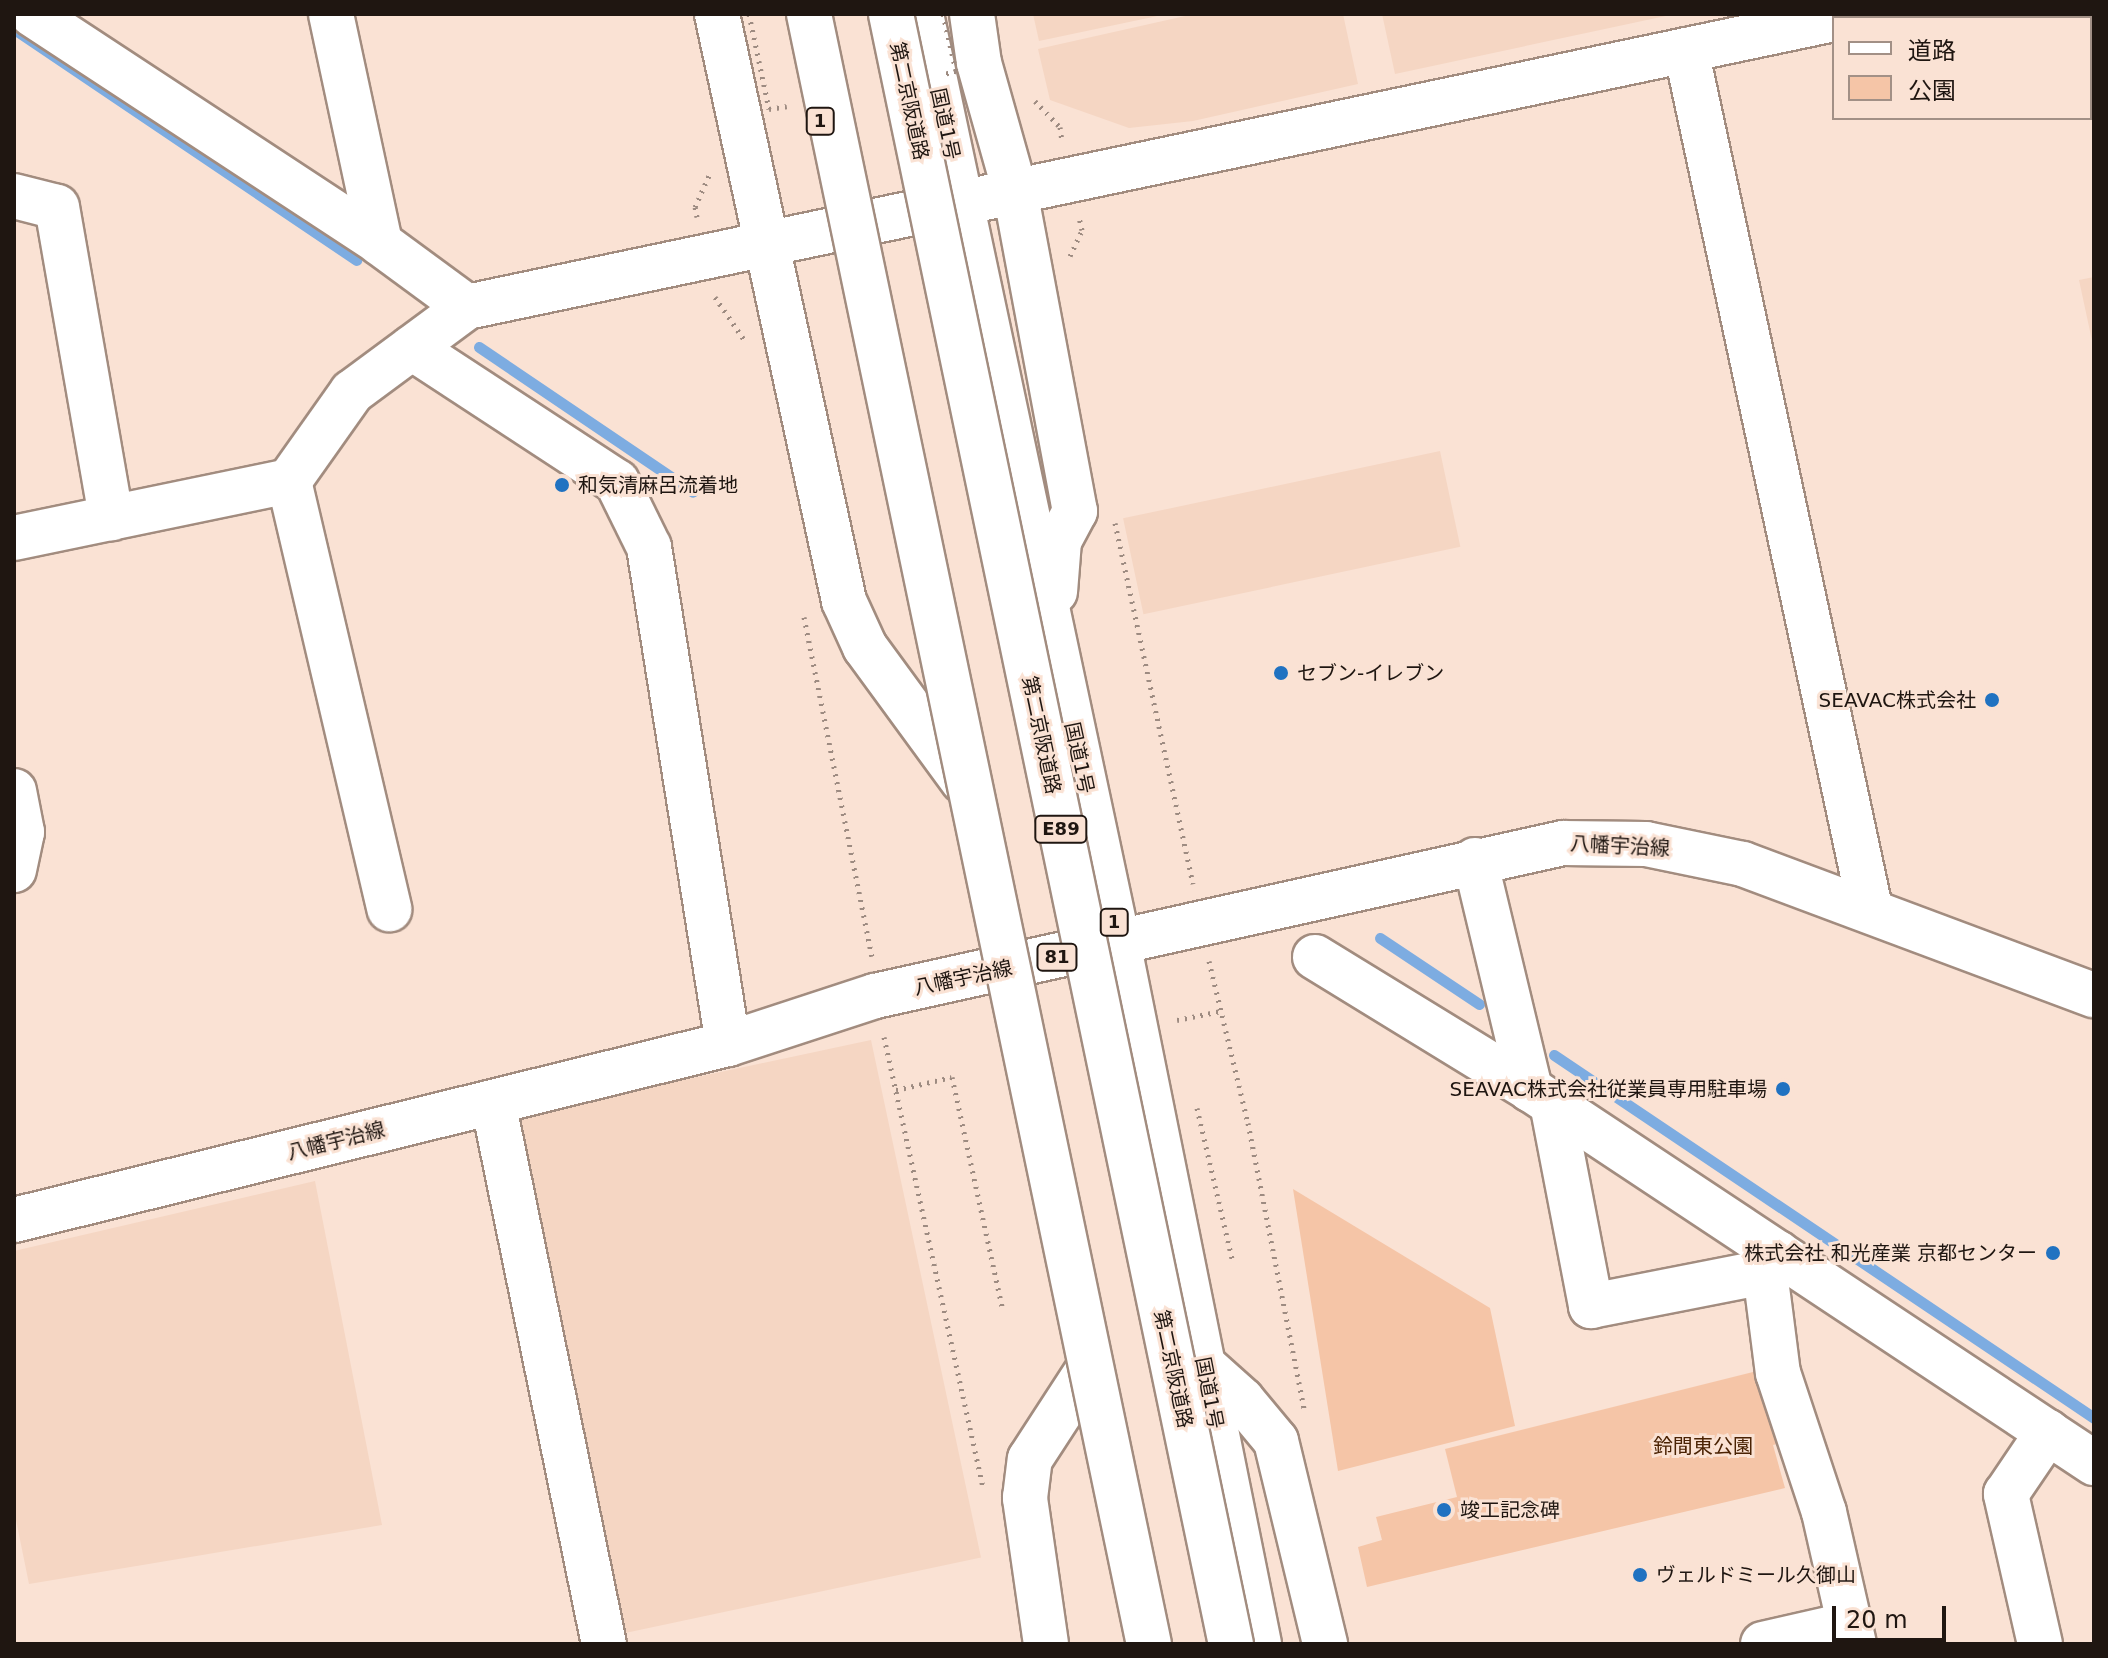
<!DOCTYPE html>
<html>
<head>
<meta charset="utf-8">
<style>
  body { margin:0 }
  #map { position:relative; width:2108px; height:1658px; overflow:hidden; background:#fae2d4; font-family:"DejaVu Sans","Noto Sans JP",sans-serif }
  div>[style] { position:absolute }
  .built>* { inset:0; background:#f5d6c3; transform-origin:0 0 }
  .green>* { inset:0; background:#f5c5a7 }
  .stream>* { height:11px; margin:-5.5px; padding:0 5.5px; transform-origin:5.5px; border-radius:5.5px; background:#7dace1 }
  .path>* { height:5px; margin-top:-2.5px; transform-origin:0; background:repeating-linear-gradient(90deg,#9d8b81 0 2px,transparent 0 8px) }
  .roads { filter:drop-shadow(2px 0 #a28c7f) drop-shadow(-2px 0 #a28c7f) drop-shadow(0 2px #a28c7f) drop-shadow(0 -2px #a28c7f) }
  .minor>* { height:44px; margin:-22px; padding:0 22px; transform-origin:22px; border-radius:22px; background:#fff }
  .major>* { height:44px; margin:-22px; padding:0 22px; transform-origin:22px; border-radius:22px; background:#fff }
  .highway>* { height:44px; margin:-22px; padding:0 22px; transform-origin:22px; border-radius:22px; background:#fff }
  .path-bridge>* { height:5px; margin-top:-2.5px; transform-origin:0; background:repeating-linear-gradient(90deg,#9d8b81 0 2px,transparent 0 8px) }
  .bridges { filter:drop-shadow(2px 0 #a28c7f) drop-shadow(-2px 0 #a28c7f) drop-shadow(0 2px #a28c7f) drop-shadow(0 -2px #a28c7f) }
  .highway-bridge>* { height:44px; margin:-22px; padding:0 22px; transform-origin:22px; border-radius:22px; background:#fff }
  .dots>* { width:22px; height:22px; translate:-50% -50%; box-sizing:border-box; border:4px solid #fae2d4; border-radius:50% }
  span { translate:-50% -50%; white-space:nowrap; text-align:center; line-height:1.15; -webkit-text-stroke:6px #fae2d4; paint-order:stroke }
  .shield-label span { padding:2px 6px; background:#fae2d4; border:2px solid; border-radius:6px; -webkit-text-stroke-width:0 }
  .shield-label { font-size:18px; color:#1f1611; font-weight:700 }
  .street-label { font-size:20px; color:#1f1611 }
  .poi-label { font-size:20px; color:#1f1611 }
  .left { translate:0 -50%; text-align:left }
  .right { translate:-100% -50%; text-align:right }
  .park-label { font-size:20px; color:#4a2203 }
  .frame { position:absolute; inset:0; border:16px solid #1f1611; pointer-events:none }
  .legend { position:absolute; left:1832px; top:16px; width:260px; height:104px; box-sizing:border-box; background:#fae2d4; border:2px solid #a29086; margin:0; padding:10px 14px; list-style:none; font-size:24px; color:#1f1611 }
  .legend li { display:flex; align-items:center; gap:16px; height:40px }
  .legend b { width:40px; border:2px solid #a29086 }
  .scale { position:absolute; left:1832px; top:1606px; width:114px; height:36px; box-sizing:border-box; border:4px solid #1f1611; border-top:0; padding-left:10px; font-size:24px; line-height:28px; white-space:nowrap; color:#1f1611; -webkit-text-stroke:6px #fae2d4; paint-order:stroke }
</style>
</head>
<body>
<div id="map">
  <div class="built">
    <i style="clip-path:polygon(1033px 14px,1167px 14px,1039px 41px)"></i>
    <i style="clip-path:polygon(1194px 14px,1343px 14px,1358px 84px,1193px 121px,1129px 128px,1050px 100px,1038px 49px)"></i>
    <i style="clip-path:polygon(1382px 14px,1675px 14px,1395px 74px)"></i>
    <i style="clip-path:polygon(2094px 277px,2094px 350px,2079px 280px)"></i>
    <i style="left:1440px;top:451px;width:98px;height:324px;rotate:78deg"></i>
    <i style="left:871px;top:1040px;width:529px;height:365px;rotate:78deg"></i>
    <i style="clip-path:polygon(315px 1181px,382px 1525px,29px 1584px,14px 1510px,14px 1251px)"></i>
  </div>
  <div class="green">
    <i style="clip-path:polygon(1293px 1189px,1490px 1308px,1515px 1426px,1338px 1471px)"></i>
    <i style="clip-path:polygon(1765px 1369px,1785px 1442px,1773px 1445px,1785px 1488px,1367px 1587px,1358px 1547px,1382px 1540px,1376px 1517px,1457px 1497px,1445px 1449px)"></i>
  </div>
  <div class="stream">
    <i style="left:14px;top:29px;width:413px;rotate:34deg"></i>
    <i style="left:479px;top:347px;width:258px;rotate:34.1deg"></i>
    <i style="left:1380px;top:938px;width:119px;rotate:33.7deg"></i>
    <i style="left:1554px;top:1055px;width:651px;rotate:33.91deg"></i>
  </div>
  <div class="path">
    <i style="left:1035px;top:101px;width:36px;rotate:46deg"></i>
    <i style="left:1060px;top:127px;width:14px;rotate:82deg"></i>
    <i style="left:697px;top:217px;width:10px;rotate:-101deg"></i>
    <i style="left:695px;top:207px;width:36px;rotate:-66deg"></i>
    <i style="left:1070px;top:256px;width:29px;rotate:-65deg"></i>
    <i style="left:1082px;top:230px;width:13px;rotate:-103deg"></i>
    <i style="left:715px;top:297px;width:53px;rotate:55.7deg"></i>
    <i style="left:1115px;top:523px;width:369px;rotate:77.8deg"></i>
    <i style="left:804px;top:617px;width:346px;rotate:78.7deg"></i>
    <i style="left:1209px;top:961px;width:167px;rotate:76.5deg"></i>
    <i style="left:1248px;top:1123px;width:291px;rotate:78.9deg"></i>
    <i style="left:1177px;top:1020px;width:45px;rotate:-11.6deg"></i>
    <i style="left:884px;top:1037px;width:462px;rotate:77.6deg"></i>
    <i style="left:896px;top:1090px;width:57px;rotate:-13.1deg"></i>
    <i style="left:952px;top:1077px;width:239px;rotate:77.7deg"></i>
    <i style="left:1197px;top:1108px;width:155px;rotate:76.9deg"></i>
  </div>
  <div class="roads">
    <div class="minor">
      <i style="left:32px;top:14px;width:417px;rotate:33.3deg"></i>
      <i style="left:380px;top:243px;width:108px;rotate:36.3deg"></i>
      <i style="left:331px;top:14px;width:234px;rotate:77.9deg"></i>
      <i style="left:1686px;top:50px;width:878px;rotate:77.9deg"></i>
      <i style="left:14px;top:196px;width:44px;rotate:14.3deg"></i>
      <i style="left:57px;top:207px;width:316px;rotate:80.1deg"></i>
      <i style="left:412px;top:348px;width:245px;rotate:33.2deg"></i>
      <i style="left:617px;top:482px;width:72px;rotate:63.8deg"></i>
      <i style="left:649px;top:547px;width:503px;rotate:80.97deg"></i>
      <i style="left:289px;top:481px;width:440px;rotate:76.8deg"></i>
      <i style="left:14px;top:538px;width:281px;rotate:-11.7deg"></i>
      <i style="left:289px;top:481px;width:109px;rotate:-54.7deg"></i>
      <i style="left:352px;top:392px;width:143px;rotate:-36.5deg"></i>
      <i style="left:467px;top:307px;width:1397px;rotate:-11.9deg"></i>
      <i style="left:14px;top:791px;width:42px;rotate:79deg"></i>
      <i style="left:22px;top:832px;width:39px;rotate:102deg"></i>
      <i style="left:1475px;top:860px;width:236px;rotate:76.5deg"></i>
      <i style="left:1315px;top:957px;width:252px;rotate:31.5deg"></i>
      <i style="left:1530px;top:1089px;width:677px;rotate:33.55deg"></i>
      <i style="left:493px;top:1102px;width:553px;rotate:78.43deg"></i>
      <i style="left:1552px;top:1103px;width:207px;rotate:79.1deg"></i>
      <i style="left:1591px;top:1306px;width:177px;rotate:-11.1deg"></i>
      <i style="left:1778px;top:1253px;width:23px;rotate:124deg"></i>
      <i style="left:1765px;top:1272px;width:102px;rotate:82.7deg"></i>
      <i style="left:1778px;top:1373px;width:146px;rotate:71.7deg"></i>
      <i style="left:1824px;top:1512px;width:135px;rotate:77.2deg"></i>
      <i style="left:1763px;top:1644px;width:89px;rotate:-12.9deg"></i>
      <i style="left:2040px;top:1644px;width:154px;rotate:-102.8deg"></i>
      <i style="left:2006px;top:1494px;width:75px;rotate:-55.9deg"></i>
    </div>
    <div class="major">
      <i style="left:14px;top:1220px;width:735px;rotate:-13.85deg"></i>
      <i style="left:728px;top:1044px;width:155px;rotate:-18.1deg"></i>
      <i style="left:875px;top:996px;width:705px;rotate:-12.54deg"></i>
      <i style="left:1563px;top:843px;width:83px;rotate:0.7deg"></i>
      <i style="left:1646px;top:844px;width:99px;rotate:11.7deg"></i>
      <i style="left:1743px;top:864px;width:375px;rotate:20.5deg"></i>
    </div>
    <div class="highway">
      <i style="left:717px;top:14px;width:601px;rotate:77.79deg"></i>
      <i style="left:844px;top:601px;width:51px;rotate:65.5deg"></i>
      <i style="left:865px;top:647px;width:166px;rotate:53.8deg"></i>
      <i style="left:921px;top:14px;width:949px;rotate:78.01deg"></i>
      <i style="left:1118px;top:942px;width:716px;rotate:78.64deg"></i>
      <i style="left:972px;top:14px;width:49px;rotate:81.9deg"></i>
      <i style="left:979px;top:63px;width:133px;rotate:74.3deg"></i>
      <i style="left:1015px;top:191px;width:326px;rotate:79.4deg"></i>
      <i style="left:1075px;top:511px;width:34px;rotate:118deg"></i>
      <i style="left:1059px;top:541px;width:51px;rotate:94.5deg"></i>
      <i style="left:1204px;top:1366px;width:51px;rotate:41.8deg"></i>
      <i style="left:1242px;top:1400px;width:53px;rotate:50.3deg"></i>
      <i style="left:1276px;top:1441px;width:209px;rotate:76.4deg"></i>
      <i style="left:1046px;top:1644px;width:148px;rotate:-98.2deg"></i>
      <i style="left:1025px;top:1498px;width:39px;rotate:-83deg"></i>
      <i style="left:1030px;top:1459px;width:108px;rotate:-57deg"></i>
    </div>
  </div>
  <div class="path-bridge">
    <i style="left:749px;top:14px;width:97px;rotate:78.1deg"></i>
    <i style="left:769px;top:109px;width:18px;rotate:-9deg"></i>
    <i style="left:943px;top:14px;width:58px;rotate:77.2deg"></i>
    <i style="left:956px;top:71px;width:12px;rotate:166deg"></i>
  </div>
  <div class="bridges">
    <div class="highway-bridge">
      <i style="left:809px;top:14px;width:1665px;rotate:78.22deg"></i>
      <i style="left:891px;top:14px;width:1665px;rotate:78.22deg"></i>
    </div>
  </div>
  <div class="dots">
    <i style="left:562px;top:485px;background:#2072c1"></i>
    <i style="left:1281px;top:673px;background:#2072c1"></i>
    <i style="left:1992px;top:700px;background:#2072c1"></i>
    <i style="left:1783px;top:1089px;background:#2072c1"></i>
    <i style="left:2053px;top:1253px;background:#2072c1"></i>
    <i style="left:1444px;top:1510px;background:#2072c1"></i>
    <i style="left:1640px;top:1575px;background:#2072c1"></i>
  </div>
  <div class="shield-label">
    <span style="left:820px;top:121px">1</span>
    <span style="left:1061px;top:829px">E89</span>
    <span style="left:1114px;top:922px">1</span>
    <span style="left:1057px;top:957px">81</span>
  </div>
  <div class="street-label">
    <span style="left:909px;top:101px;rotate:78deg">第二京阪道路</span>
    <span style="left:945px;top:124px;rotate:78deg">国道1号</span>
    <span style="left:1041px;top:735px;rotate:78deg">第二京阪道路</span>
    <span style="left:1079px;top:758px;rotate:78deg">国道1号</span>
    <span style="left:1620px;top:846px;rotate:3deg">八幡宇治線</span>
    <span style="left:963px;top:978px;rotate:-12deg">八幡宇治線</span>
    <span style="left:336px;top:1141px;rotate:-14deg">八幡宇治線</span>
    <span style="left:1173px;top:1369px;rotate:78deg">第二京阪道路</span>
    <span style="left:1209px;top:1393px;rotate:79deg">国道1号</span>
  </div>
  <div class="poi-label">
    <span class="left" style="left:578px;top:485px">和気清麻呂流着地</span>
    <span class="left" style="left:1297px;top:673px">セブン-イレブン</span>
    <span class="right" style="left:1976px;top:700px">SEAVAC株式会社</span>
    <span class="right" style="left:1767px;top:1089px">SEAVAC株式会社従業員専用駐車場</span>
    <span class="right" style="left:2037px;top:1253px">株式会社 和光産業 京都センター</span>
    <span class="left" style="left:1460px;top:1510px">竣工記念碑</span>
    <span class="left" style="left:1656px;top:1575px">ヴェルドミール久御山</span>
  </div>
  <div class="park-label">
    <span style="left:1703px;top:1446px">鈴間東公園</span>
  </div>
  <div class="frame"></div>
  <ul class="legend">
  <li><b style="height:10px;background:#fff"></b>道路</li>
  <li><b style="height:22px;background:#f5c5a7"></b>公園</li>
  </ul>
  <div class="scale">20 m</div>
</div>
</body>
</html>
